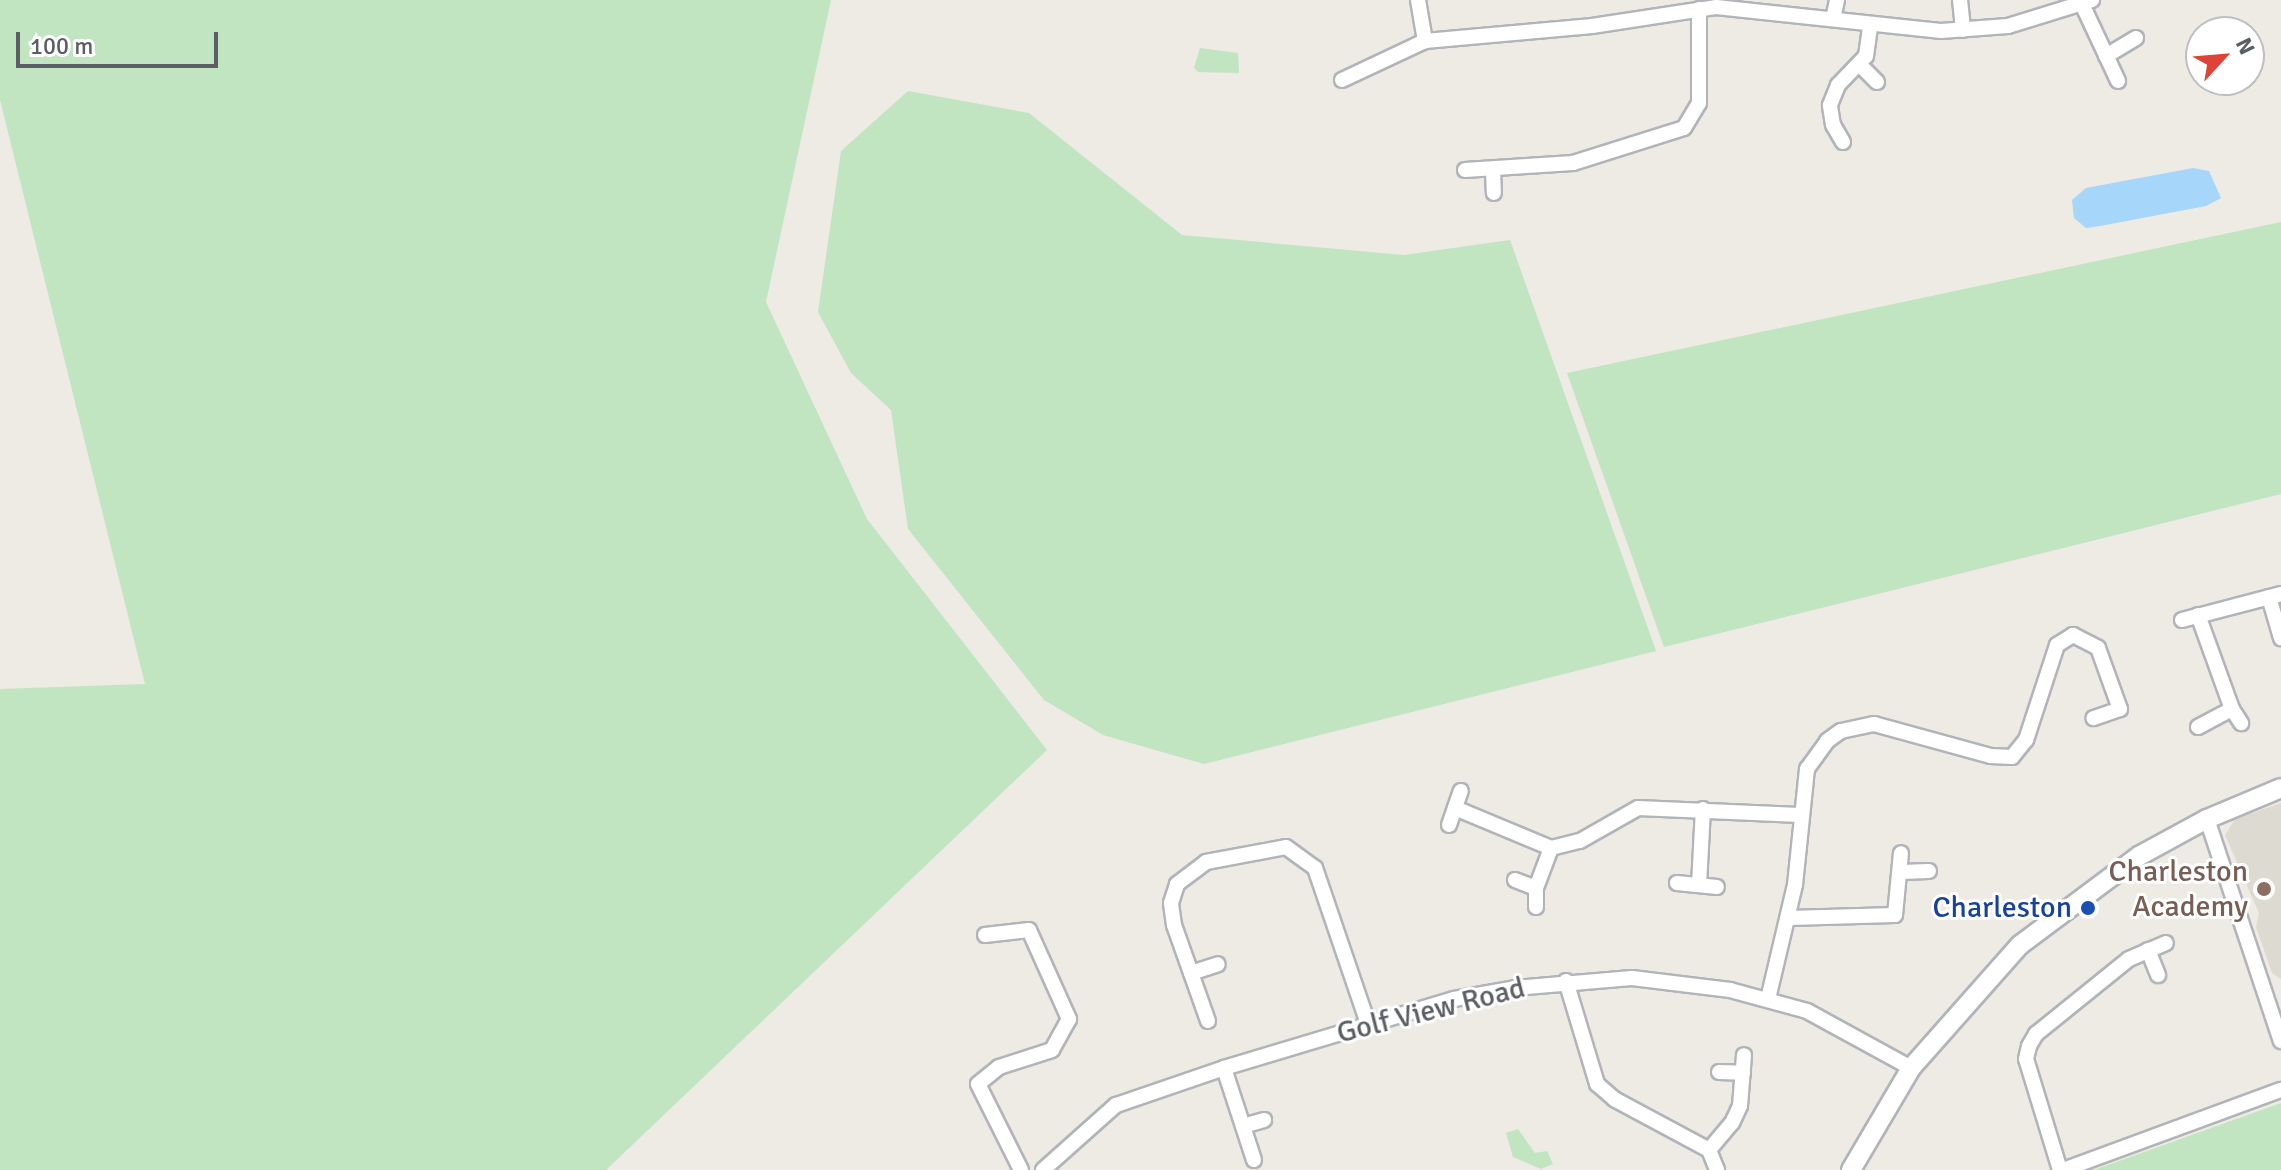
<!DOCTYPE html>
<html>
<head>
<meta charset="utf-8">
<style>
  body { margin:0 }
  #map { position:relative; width:2281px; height:1170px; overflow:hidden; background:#edebe3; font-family:Signika,sans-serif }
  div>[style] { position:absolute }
  .education>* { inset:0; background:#dddad1 }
  .green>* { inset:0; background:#c1e4c1 }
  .water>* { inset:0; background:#a6d6fa }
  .roads { filter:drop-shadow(2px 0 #b1b4b8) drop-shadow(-2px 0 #b1b4b8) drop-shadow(0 2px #b1b4b8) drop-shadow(0 -2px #b1b4b8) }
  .minor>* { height:14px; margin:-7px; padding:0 7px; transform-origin:7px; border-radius:7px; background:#fff }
  .tertiary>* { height:18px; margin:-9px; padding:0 9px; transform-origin:9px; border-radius:9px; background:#fff }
  .dots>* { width:22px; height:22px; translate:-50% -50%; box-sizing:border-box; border:4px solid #fff; border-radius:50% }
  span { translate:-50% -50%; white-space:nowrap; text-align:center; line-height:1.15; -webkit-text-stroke:6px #fff; paint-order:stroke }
  .education-label { font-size:30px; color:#785e54 }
  .right { translate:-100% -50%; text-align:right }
  .transit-label { font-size:30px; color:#164399 }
  .street-label { font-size:30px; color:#5b5f63 }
  .north { position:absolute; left:2185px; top:16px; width:80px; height:80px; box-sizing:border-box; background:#fff; border:2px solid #bdbfc1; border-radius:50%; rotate:64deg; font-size:22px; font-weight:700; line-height:32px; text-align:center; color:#5b5f63 }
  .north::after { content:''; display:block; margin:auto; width:28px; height:36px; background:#df4237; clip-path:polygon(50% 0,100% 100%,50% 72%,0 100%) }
  .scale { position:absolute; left:16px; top:32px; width:202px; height:36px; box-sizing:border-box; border:4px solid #5b5f63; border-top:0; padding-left:10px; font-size:24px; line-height:28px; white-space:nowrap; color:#5b5f63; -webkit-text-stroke:6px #fff; paint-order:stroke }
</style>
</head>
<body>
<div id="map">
  <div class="education">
    <i style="clip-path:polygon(2281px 803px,2281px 979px,2272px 973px,2256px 927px,2259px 913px,2225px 835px,2235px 819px)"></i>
  </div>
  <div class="green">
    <i style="clip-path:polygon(0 0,831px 0,766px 302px,867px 519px,1047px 750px,606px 1170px,0 1170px,0 689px,145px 684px,0 100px)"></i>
    <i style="clip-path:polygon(1200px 48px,1238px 53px,1239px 73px,1198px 72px,1194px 68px)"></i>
    <i style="clip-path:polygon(908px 91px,1029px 113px,1182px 235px,1404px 255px,1510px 240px,1656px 651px,1204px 764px,1103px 735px,1044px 700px,908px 529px,891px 410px,851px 373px,818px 312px,841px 151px)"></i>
    <i style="clip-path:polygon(2281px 222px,2281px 494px,1664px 647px,1567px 373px)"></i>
    <i style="clip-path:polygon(2281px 1103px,2281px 1170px,2094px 1170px)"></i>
    <i style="clip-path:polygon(1518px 1129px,1535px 1153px,1547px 1151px,1553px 1164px,1541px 1169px,1513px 1157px,1506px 1133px)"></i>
  </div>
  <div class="water">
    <i style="clip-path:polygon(2193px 168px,2209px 171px,2221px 198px,2206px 206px,2100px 226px,2086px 228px,2074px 218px,2072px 200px,2086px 188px)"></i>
  </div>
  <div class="roads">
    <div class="minor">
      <i style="left:1418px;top:0;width:42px;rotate:80.3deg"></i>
      <i style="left:1960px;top:0;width:30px;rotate:84deg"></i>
      <i style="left:2082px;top:4px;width:85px;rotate:64.9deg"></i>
      <i style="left:1833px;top:19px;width:19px;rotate:-78deg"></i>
      <i style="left:2106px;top:56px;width:35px;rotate:-31deg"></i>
      <i style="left:1860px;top:65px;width:24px;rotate:45deg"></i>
      <i style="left:1342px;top:80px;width:92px;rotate:-25.2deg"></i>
      <i style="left:1425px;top:41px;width:168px;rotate:-5.1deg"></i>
      <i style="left:1592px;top:26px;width:125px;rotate:-8.7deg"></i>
      <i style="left:1716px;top:7px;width:226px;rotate:6.1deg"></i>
      <i style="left:1941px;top:31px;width:67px;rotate:-4.3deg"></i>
      <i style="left:2008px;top:26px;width:88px;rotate:-17.2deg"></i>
      <i style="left:1843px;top:142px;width:20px;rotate:-120deg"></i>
      <i style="left:1833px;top:125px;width:20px;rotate:-99deg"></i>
      <i style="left:1830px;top:105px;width:22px;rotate:-68deg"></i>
      <i style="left:1838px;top:85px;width:40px;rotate:-46deg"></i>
      <i style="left:1866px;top:56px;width:29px;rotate:-82deg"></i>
      <i style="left:1493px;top:169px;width:24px;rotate:88deg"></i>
      <i style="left:1465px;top:170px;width:108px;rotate:-3.7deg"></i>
      <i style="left:1573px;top:163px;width:116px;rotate:-17.5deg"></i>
      <i style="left:1684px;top:128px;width:29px;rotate:-59deg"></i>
      <i style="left:1699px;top:103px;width:94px;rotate:-90deg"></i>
      <i style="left:2269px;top:597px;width:43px;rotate:73.7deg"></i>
      <i style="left:2182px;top:620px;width:102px;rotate:-14.7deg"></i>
      <i style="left:2232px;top:709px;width:17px;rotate:57deg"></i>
      <i style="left:2198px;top:727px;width:38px;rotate:-28deg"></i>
      <i style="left:2232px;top:709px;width:100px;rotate:-109.9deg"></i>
      <i style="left:1455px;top:808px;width:104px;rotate:22.6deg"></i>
      <i style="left:1551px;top:848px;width:30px;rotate:-14deg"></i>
      <i style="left:1580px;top:841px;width:67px;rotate:-29.6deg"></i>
      <i style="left:1638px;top:808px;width:162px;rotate:2.5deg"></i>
      <i style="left:2207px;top:819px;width:234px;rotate:71.6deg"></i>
      <i style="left:1449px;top:825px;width:36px;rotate:-71deg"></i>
      <i style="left:1901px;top:872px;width:28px;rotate:-2deg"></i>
      <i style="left:1515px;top:880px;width:22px;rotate:21deg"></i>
      <i style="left:1536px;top:888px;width:43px;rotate:-69.4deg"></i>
      <i style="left:1677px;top:883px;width:40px;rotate:5.7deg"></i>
      <i style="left:1699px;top:885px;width:76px;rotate:-87deg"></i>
      <i style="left:1536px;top:907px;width:19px;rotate:-90deg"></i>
      <i style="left:1789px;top:918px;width:106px;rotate:-1.6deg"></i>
      <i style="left:1895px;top:915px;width:62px;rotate:-84.5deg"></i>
      <i style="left:985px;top:935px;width:44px;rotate:-6.5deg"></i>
      <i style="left:1029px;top:930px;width:98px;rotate:65.8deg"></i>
      <i style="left:1069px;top:1019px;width:35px;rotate:119deg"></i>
      <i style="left:1052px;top:1050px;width:56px;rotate:162.2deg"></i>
      <i style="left:999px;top:1067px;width:27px;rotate:141deg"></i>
      <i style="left:978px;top:1084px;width:96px;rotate:63.4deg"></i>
      <i style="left:2148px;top:950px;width:27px;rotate:68deg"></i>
      <i style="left:1191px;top:973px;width:28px;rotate:-18deg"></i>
      <i style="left:1566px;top:981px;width:108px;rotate:73.2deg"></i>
      <i style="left:1597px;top:1084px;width:23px;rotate:41deg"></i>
      <i style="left:1614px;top:1099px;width:108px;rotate:28.2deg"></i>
      <i style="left:1709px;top:1150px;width:22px;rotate:68deg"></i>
      <i style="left:1768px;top:999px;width:117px;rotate:-76.7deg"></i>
      <i style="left:1795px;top:885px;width:117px;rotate:-84.1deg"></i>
      <i style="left:1807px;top:769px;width:34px;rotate:-54deg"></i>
      <i style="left:1827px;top:741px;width:17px;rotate:-36deg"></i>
      <i style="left:1841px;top:731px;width:34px;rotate:-12deg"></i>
      <i style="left:1874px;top:724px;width:121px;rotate:15.3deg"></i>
      <i style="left:1991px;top:756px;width:21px;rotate:3deg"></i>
      <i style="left:2012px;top:757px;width:22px;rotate:-51deg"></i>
      <i style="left:2026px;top:740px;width:100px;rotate:-71.9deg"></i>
      <i style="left:2057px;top:645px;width:19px;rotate:-32deg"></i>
      <i style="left:2073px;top:635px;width:28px;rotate:27deg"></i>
      <i style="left:2098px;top:648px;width:65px;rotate:70.2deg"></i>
      <i style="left:2120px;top:709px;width:28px;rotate:161deg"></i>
      <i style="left:1208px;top:1021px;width:102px;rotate:-109.5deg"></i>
      <i style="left:1174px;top:925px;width:22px;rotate:-98deg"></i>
      <i style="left:1171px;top:903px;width:20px;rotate:-72deg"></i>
      <i style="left:1177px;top:884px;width:36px;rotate:-37deg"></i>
      <i style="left:1206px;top:862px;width:81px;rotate:-10.6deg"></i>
      <i style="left:1286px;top:847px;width:36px;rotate:36deg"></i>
      <i style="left:1315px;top:868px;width:165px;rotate:71.2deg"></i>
      <i style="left:1719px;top:1072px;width:24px;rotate:2deg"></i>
      <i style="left:1243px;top:1126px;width:22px;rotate:-16deg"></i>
      <i style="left:1709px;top:1150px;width:35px;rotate:-50deg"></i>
      <i style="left:1732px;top:1123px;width:19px;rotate:-65deg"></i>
      <i style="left:1740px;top:1106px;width:51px;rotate:-85.5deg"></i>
      <i style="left:1254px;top:1160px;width:97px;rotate:-108.1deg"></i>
      <i style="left:1224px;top:1068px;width:240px;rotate:-16.7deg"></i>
      <i style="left:1454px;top:999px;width:62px;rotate:-10.2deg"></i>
      <i style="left:1515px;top:988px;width:117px;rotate:-4.9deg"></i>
      <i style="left:1632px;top:978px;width:99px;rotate:7deg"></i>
      <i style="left:1730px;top:990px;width:80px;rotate:15.3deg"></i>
      <i style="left:1807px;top:1011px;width:119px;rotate:28.7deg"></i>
      <i style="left:1043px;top:1170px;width:98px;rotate:-41.7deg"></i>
      <i style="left:1116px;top:1105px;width:114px;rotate:-18.9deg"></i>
      <i style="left:2060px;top:1170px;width:116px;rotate:-107deg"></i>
      <i style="left:2026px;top:1059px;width:13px;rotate:-77deg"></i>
      <i style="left:2029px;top:1046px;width:14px;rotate:-60deg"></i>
      <i style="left:2036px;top:1034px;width:119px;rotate:-38.9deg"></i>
      <i style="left:2129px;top:959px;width:40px;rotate:-23.4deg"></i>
      <i style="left:2063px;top:1170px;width:232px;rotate:-20.2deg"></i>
    </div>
    <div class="tertiary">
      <i style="left:1851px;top:1170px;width:118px;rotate:-59.5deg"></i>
      <i style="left:1911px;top:1068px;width:164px;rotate:-48.5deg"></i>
      <i style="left:2020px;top:945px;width:149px;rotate:-36.8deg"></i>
      <i style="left:2139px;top:856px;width:77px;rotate:-28.6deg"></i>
      <i style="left:2207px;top:819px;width:80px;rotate:-22.7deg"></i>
    </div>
  </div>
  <div class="dots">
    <i style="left:2264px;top:889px;background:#8d6e63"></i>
    <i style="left:2088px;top:908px;background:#1a4fb4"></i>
  </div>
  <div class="education-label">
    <span class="right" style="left:2248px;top:889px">Charleston<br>Academy</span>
  </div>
  <div class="transit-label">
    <span class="right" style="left:2072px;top:908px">Charleston</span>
  </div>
  <div class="street-label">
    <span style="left:1431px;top:1011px;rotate:-14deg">Golf View Road</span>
  </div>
  <div class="north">N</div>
  <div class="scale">100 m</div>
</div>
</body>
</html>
